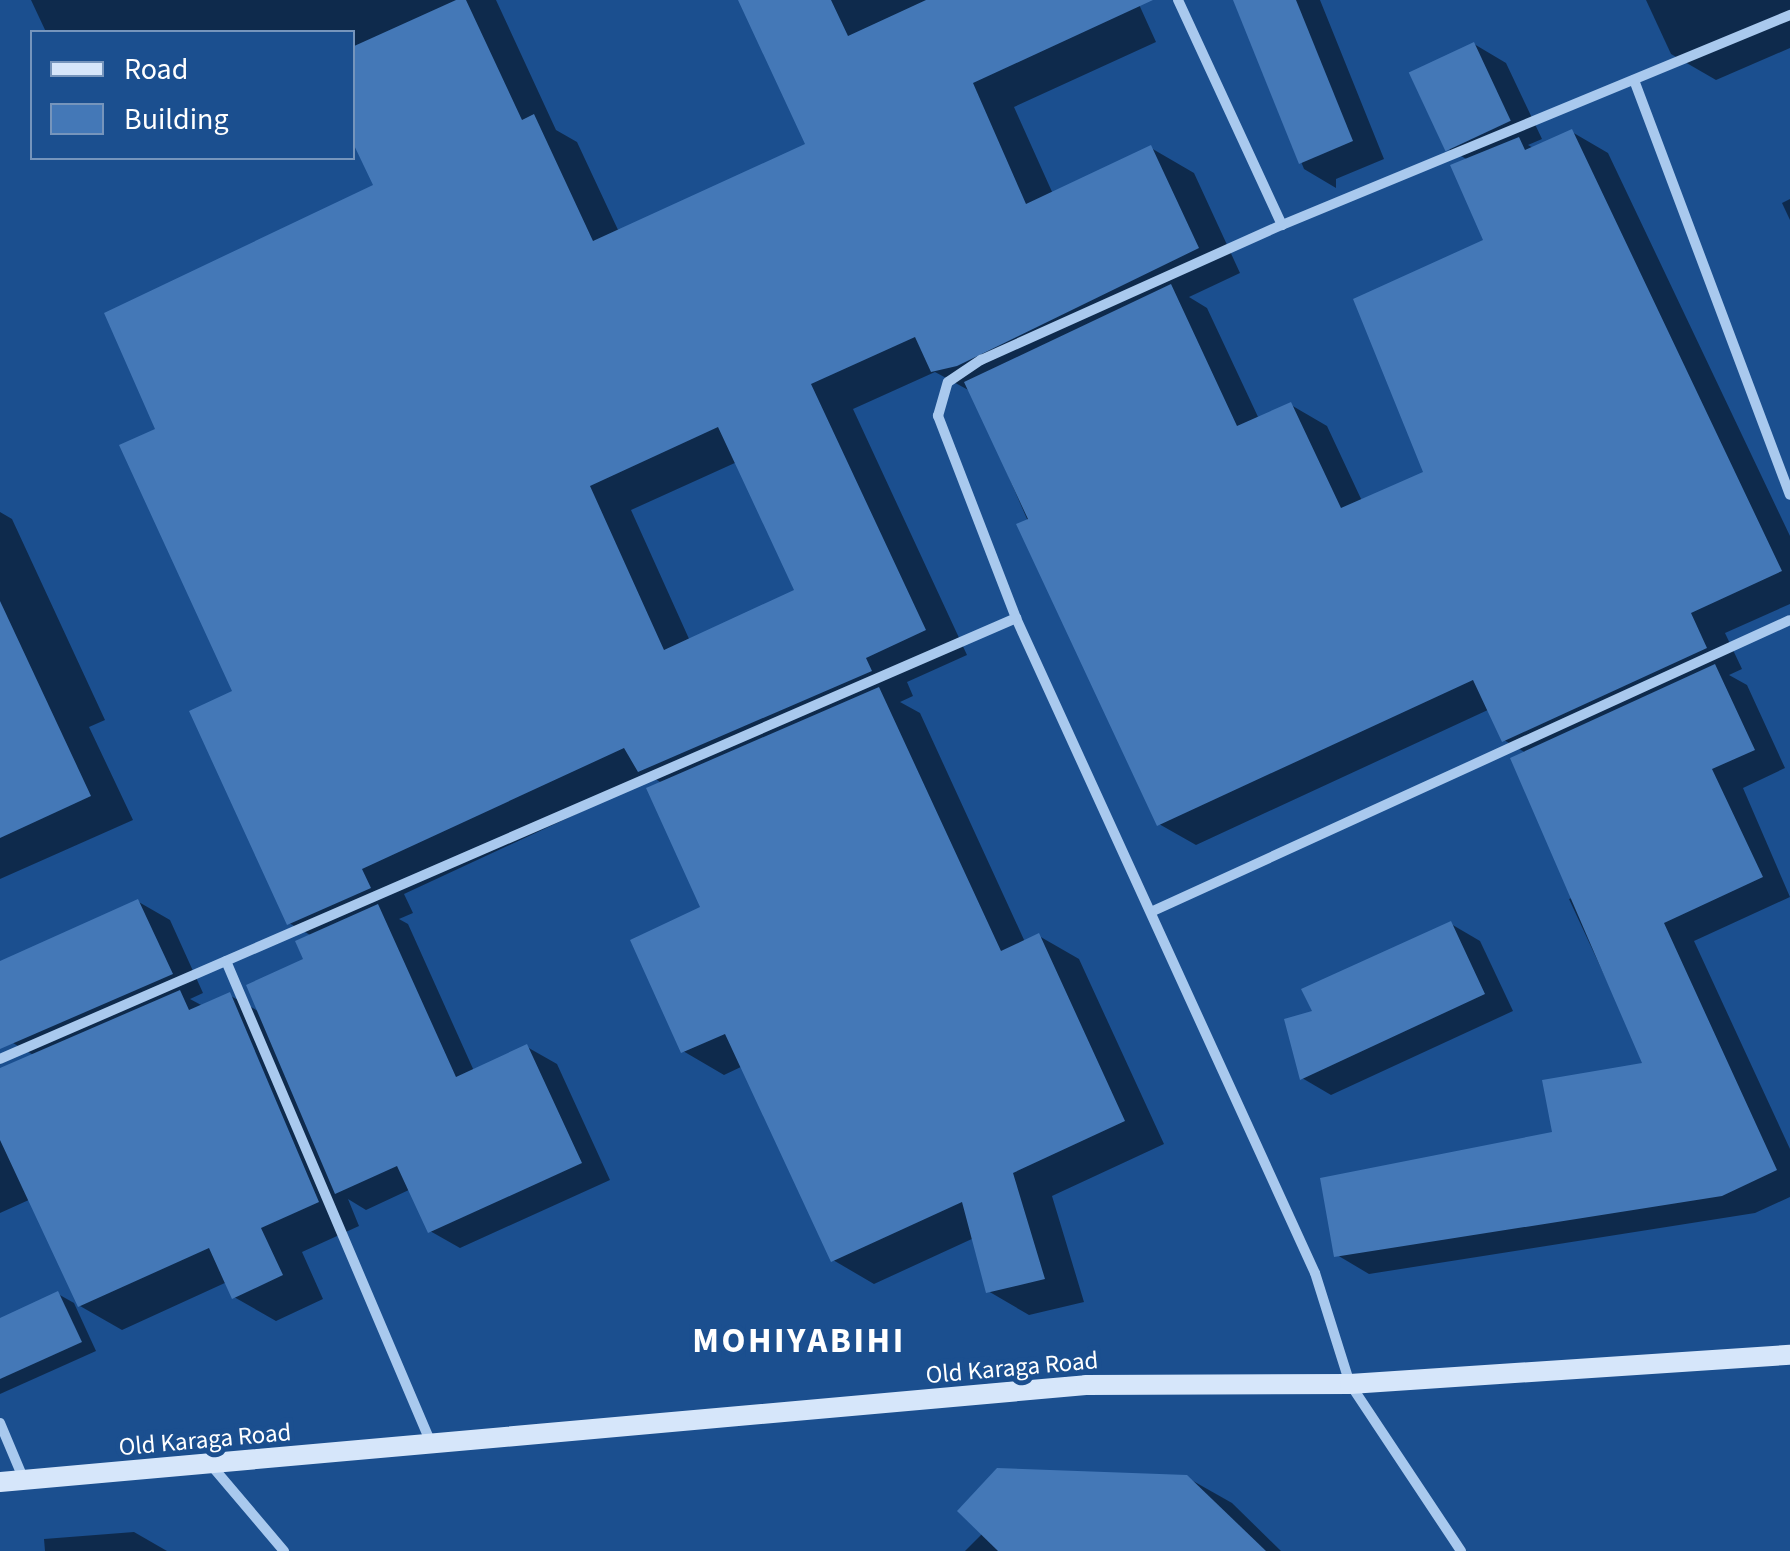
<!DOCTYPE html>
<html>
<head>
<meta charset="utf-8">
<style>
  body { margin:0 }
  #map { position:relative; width:1790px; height:1551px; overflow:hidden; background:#1b4f8f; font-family:"Source Sans 3",sans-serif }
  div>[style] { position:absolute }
  .shadow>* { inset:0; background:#0007 }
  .building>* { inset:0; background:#4478b7; transform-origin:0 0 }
  .street>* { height:10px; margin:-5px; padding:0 5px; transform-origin:5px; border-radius:5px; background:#a9c9ee }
  .secondary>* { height:20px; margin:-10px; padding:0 10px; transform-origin:10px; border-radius:10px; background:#d6e6fa }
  span { translate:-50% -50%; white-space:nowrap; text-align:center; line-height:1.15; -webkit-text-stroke:10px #1b4f8f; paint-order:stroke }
  .street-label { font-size:25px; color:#fff }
  .district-label { font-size:35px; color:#fff; font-weight:700; letter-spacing:2.5px }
  .legend { position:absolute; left:30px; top:30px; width:325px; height:130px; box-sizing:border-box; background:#1b4f8f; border:2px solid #7695bc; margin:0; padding:12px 18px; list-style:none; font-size:30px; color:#fff }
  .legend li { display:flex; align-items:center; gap:20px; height:50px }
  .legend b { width:50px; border:2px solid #7695bc }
</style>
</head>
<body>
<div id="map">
  <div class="shadow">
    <i style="clip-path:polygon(evenodd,31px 0,496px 0,556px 130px,577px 142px,619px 232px,808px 145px,741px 0,1137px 0,1156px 42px,1014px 107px,1053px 194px,1151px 148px,1194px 173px,1240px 273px,1189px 297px,1207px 308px,1259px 419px,1291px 405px,1327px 426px,1362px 501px,1426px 474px,1487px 242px,1468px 160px,1445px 147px,1474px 44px,1506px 63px,1542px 139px,1528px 145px,1535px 149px,1572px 132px,1608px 153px,1790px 536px,1790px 604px,1725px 633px,1742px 669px,1729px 675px,1747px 685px,1785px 768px,1743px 788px,1790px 897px,1694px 941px,1790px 1149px,1790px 1197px,1755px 1213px,1369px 1274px,1337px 1255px,1555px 1134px,1646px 1065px,1569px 899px,1577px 896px,1526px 753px,1504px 740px,1490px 709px,1196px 845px,1159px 824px,972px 392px,935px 372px,853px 409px,967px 655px,907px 682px,913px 696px,900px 702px,920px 713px,1025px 942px,1039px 936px,1079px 959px,1164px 1144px,1052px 1196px,1084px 1302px,1029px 1315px,988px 1291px,974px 1238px,874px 1284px,833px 1260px,743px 1066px,724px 1075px,683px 1051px,704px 908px,663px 784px,654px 778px,404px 894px,413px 913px,399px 919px,408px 924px,474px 1071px,527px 1047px,557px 1064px,610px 1180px,460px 1248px,430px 1231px,411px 1189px,366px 1210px,348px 1199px,359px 1226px,302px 1252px,323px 1299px,276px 1321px,234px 1297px,227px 1282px,122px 1330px,80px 1306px,31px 1199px,0 1213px,0 1099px,35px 1056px,13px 1043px,0 1015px,0 964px,137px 901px,170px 920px,203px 993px,190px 999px,203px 1006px,229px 995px,260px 1012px,306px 960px,312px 936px,289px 923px,235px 692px,158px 430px,376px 186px,352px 135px,352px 32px,46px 32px,31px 0,737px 462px,797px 591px,690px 641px,631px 510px,737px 462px)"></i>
    <i style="clip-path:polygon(1236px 0,1320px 0,1384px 159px,1336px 179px,1336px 188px,1304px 169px)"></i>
    <i style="clip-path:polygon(1646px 0,1790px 0,1790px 48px,1716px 80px,1671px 54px)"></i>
    <i style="clip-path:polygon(1790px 199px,1790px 220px,1782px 203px)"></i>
    <i style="clip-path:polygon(0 512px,12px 519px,105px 720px,89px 727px,133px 820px,0 879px)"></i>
    <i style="clip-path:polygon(1451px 924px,1480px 941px,1513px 1011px,1331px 1095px,1302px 1078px)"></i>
    <i style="clip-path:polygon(58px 1294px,74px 1303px,96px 1351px,0 1394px,0 1321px)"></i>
    <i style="clip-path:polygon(1186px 1477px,1232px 1503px,1281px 1551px,965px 1551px,983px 1533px)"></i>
    <i style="clip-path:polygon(134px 1532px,167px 1551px,45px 1551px,44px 1539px)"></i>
  </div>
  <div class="building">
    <i style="clip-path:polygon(evenodd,456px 0,466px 0,522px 120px,534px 114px,593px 241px,805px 144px,738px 0,831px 0,848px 36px,926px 0,1153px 0,973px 83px,1026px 204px,1151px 145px,1199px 248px,957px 366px,931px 372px,915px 337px,811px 384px,926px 630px,866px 658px,872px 671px,638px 772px,624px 748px,362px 869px,371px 888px,287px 925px,189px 711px,232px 691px,119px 445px,155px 429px,104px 313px,373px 185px,352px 141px,352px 47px,456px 0,718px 427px,794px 590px,664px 650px,590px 486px,718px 427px)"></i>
    <i style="clip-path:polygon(1233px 0,1296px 0,1353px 141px,1299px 164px)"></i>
    <i style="left:1474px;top:42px;width:87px;height:72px;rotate:65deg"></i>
    <i style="clip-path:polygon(1572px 129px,1782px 571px,1691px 613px,1707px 648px,1502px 742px,1473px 680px,1157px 826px,1016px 524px,1028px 519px,964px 382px,1171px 284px,1237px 426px,1291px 402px,1341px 508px,1423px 472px,1353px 299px,1483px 240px,1450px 165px,1519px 137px,1525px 150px)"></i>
    <i style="clip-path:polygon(0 601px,91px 796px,0 838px)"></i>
    <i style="clip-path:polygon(1715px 664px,1755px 750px,1712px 769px,1763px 877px,1664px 923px,1777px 1170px,1722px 1196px,1334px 1257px,1320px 1178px,1552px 1132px,1542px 1080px,1642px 1063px,1510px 758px)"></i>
    <i style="clip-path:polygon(879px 687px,1001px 951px,1039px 933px,1125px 1121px,1013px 1173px,1045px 1279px,986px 1293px,962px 1202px,831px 1262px,725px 1034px,681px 1053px,630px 940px,700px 907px,646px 788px)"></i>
    <i style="clip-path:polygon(138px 899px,173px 974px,0 1049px,0 961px)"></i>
    <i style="clip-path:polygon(378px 904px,456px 1077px,527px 1044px,582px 1163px,428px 1233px,397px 1166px,335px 1194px,246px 985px,303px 959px,295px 941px)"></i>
    <i style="clip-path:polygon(1451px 921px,1485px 994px,1300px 1080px,1284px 1019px,1312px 1011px,1301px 989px)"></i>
    <i style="clip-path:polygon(180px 990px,189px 1010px,230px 992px,319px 1202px,261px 1228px,283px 1275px,232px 1299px,209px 1248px,78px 1307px,0 1140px,0 1068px)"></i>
    <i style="clip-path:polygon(58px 1291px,82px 1342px,0 1379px,0 1318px)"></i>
    <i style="clip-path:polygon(997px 1468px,1187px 1475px,1266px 1551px,998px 1551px,957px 1511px)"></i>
  </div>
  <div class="street">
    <i style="left:1178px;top:0;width:248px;rotate:65.2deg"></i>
    <i style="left:1634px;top:80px;width:443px;rotate:69.4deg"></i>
    <i style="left:1153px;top:911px;width:700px;rotate:-24.55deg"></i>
    <i style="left:226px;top:961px;width:524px;rotate:66.96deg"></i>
    <i style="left:0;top:1059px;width:1108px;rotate:-23.46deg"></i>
    <i style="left:0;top:1423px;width:62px;rotate:67.2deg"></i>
    <i style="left:211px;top:1465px;width:113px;rotate:49.7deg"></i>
    <i style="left:1461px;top:1551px;width:201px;rotate:-123.6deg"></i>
    <i style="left:1350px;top:1384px;width:116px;rotate:-107.5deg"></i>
    <i style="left:1315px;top:1273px;width:720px;rotate:-114.54deg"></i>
    <i style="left:1016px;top:618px;width:217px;rotate:-111.1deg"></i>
    <i style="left:938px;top:416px;width:35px;rotate:-74deg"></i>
    <i style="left:948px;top:382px;width:40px;rotate:-34deg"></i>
    <i style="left:981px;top:360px;width:330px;rotate:-24.2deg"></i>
    <i style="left:1282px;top:225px;width:550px;rotate:-22.46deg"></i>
  </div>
  <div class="secondary">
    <i style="left:0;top:1482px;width:1090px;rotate:-5.1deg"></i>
    <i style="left:1086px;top:1385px;width:264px;rotate:-0.2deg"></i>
    <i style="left:1350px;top:1384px;width:441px;rotate:-3.8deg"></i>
  </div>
  <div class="street-label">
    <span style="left:1012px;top:1368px;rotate:-5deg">Old Karaga Road</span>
    <span style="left:205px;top:1440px;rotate:-5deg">Old Karaga Road</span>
  </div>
  <div class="district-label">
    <span style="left:799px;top:1341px">MOHIYABIHI</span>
  </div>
  <ul class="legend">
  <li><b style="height:12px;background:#d6e6fa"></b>Road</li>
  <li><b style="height:28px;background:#4478b7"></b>Building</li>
  </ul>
</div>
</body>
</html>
